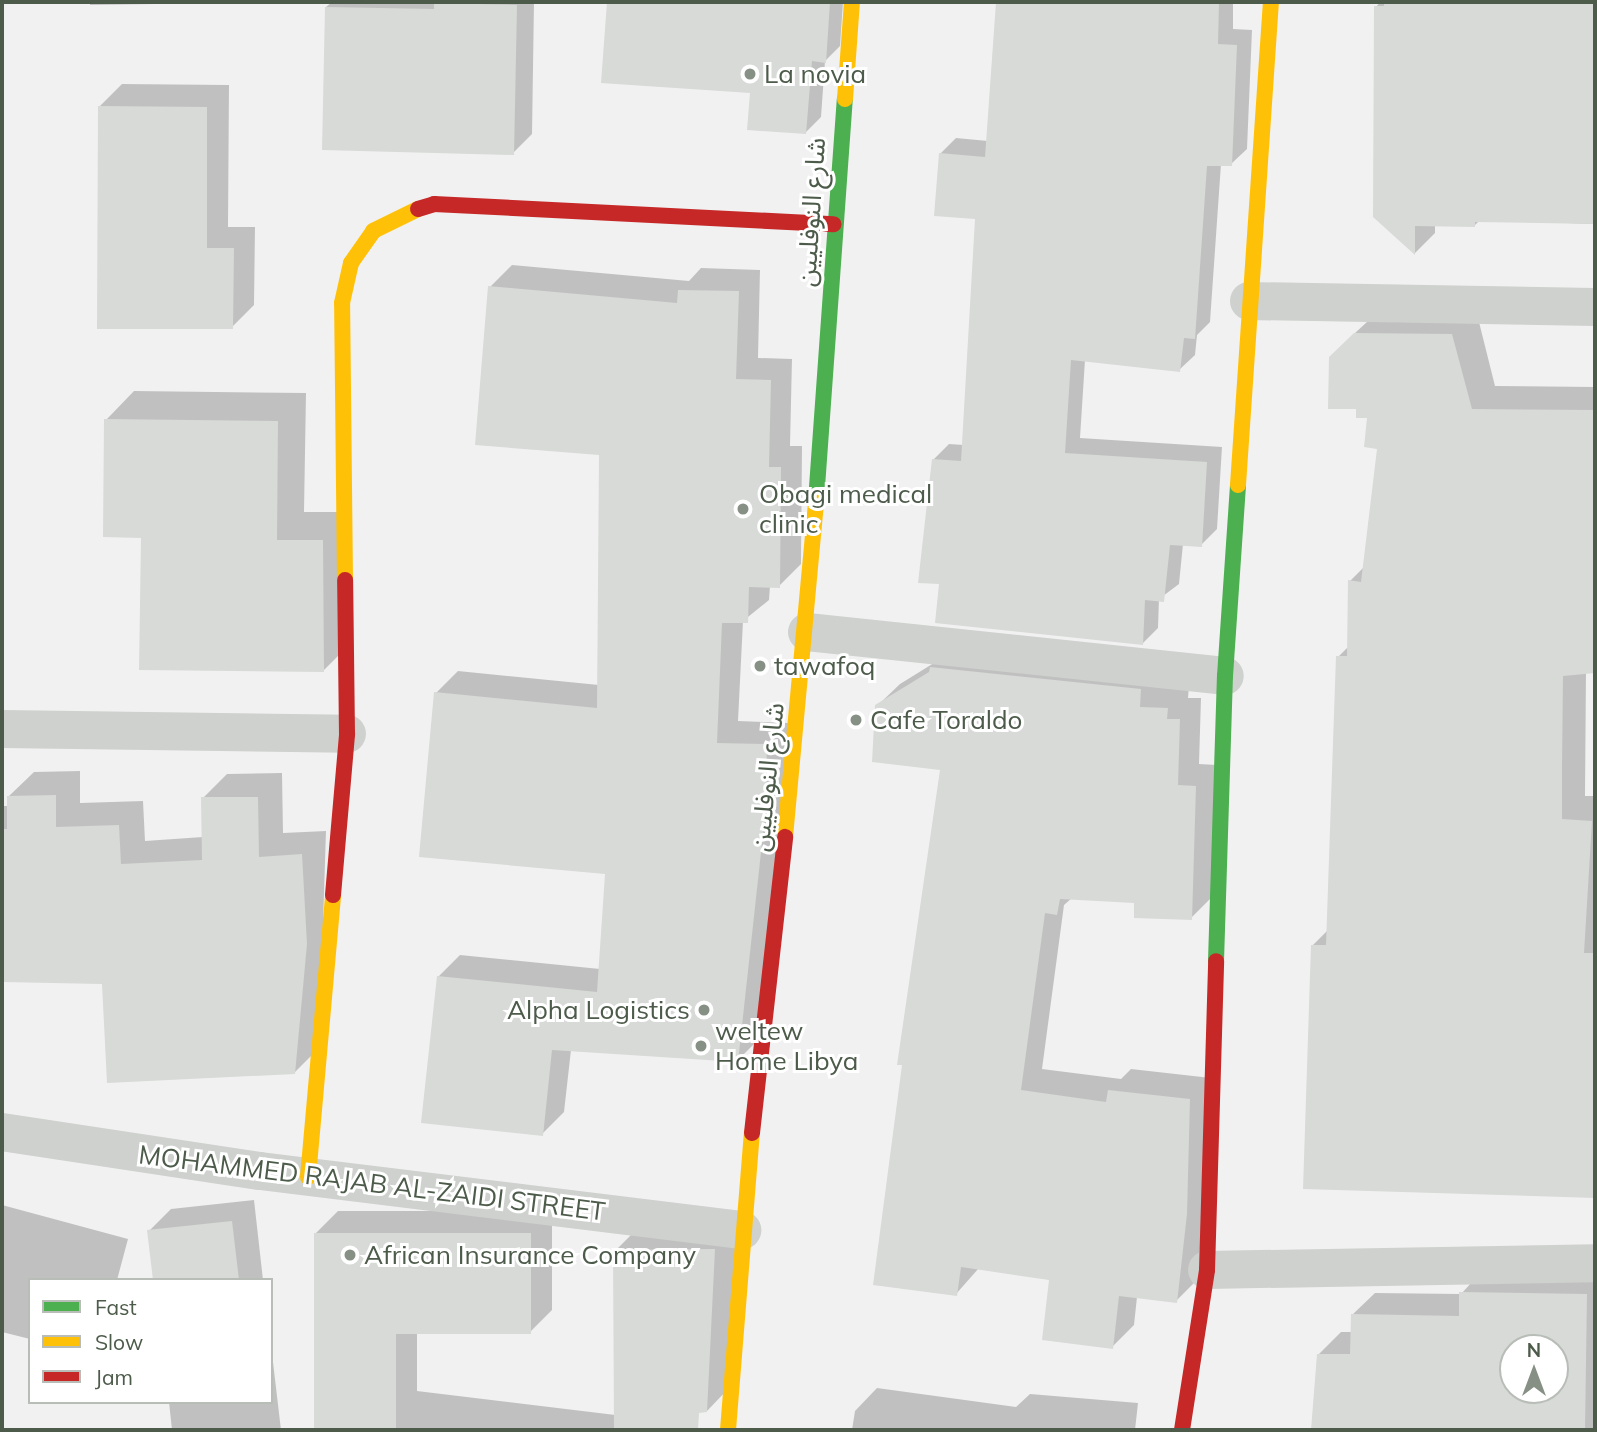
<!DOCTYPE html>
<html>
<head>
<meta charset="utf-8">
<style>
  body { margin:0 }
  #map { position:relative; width:1597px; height:1432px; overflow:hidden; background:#f1f1f1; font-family:Mulish,"Noto Sans Arabic",sans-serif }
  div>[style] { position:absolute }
  .shadow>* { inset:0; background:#0003 }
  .building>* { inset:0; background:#d7dad7 }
  .street>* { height:38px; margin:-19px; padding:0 19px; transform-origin:19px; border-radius:19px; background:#ced1cd }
  .fast>* { height:16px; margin:-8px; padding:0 8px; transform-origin:8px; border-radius:8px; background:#4caf50 }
  .slow>* { height:16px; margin:-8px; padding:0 8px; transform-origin:8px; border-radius:8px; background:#ffc107 }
  .jam>* { height:16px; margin:-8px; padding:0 8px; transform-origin:8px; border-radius:8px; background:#c62828 }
  .dots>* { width:19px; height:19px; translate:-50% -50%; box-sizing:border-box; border:4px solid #fff; border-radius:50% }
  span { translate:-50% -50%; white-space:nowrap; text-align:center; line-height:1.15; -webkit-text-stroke:6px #fff; paint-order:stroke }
  .poi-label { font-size:26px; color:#4d5b4a }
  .left { translate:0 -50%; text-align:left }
  .right { translate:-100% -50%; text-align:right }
  .street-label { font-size:26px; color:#4d5b4a }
  .frame { position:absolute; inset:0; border:4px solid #4d5b4a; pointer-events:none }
  .legend { position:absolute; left:28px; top:1278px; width:245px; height:126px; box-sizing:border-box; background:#fff; border:2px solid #b8bdb7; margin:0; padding:9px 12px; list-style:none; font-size:21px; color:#4d5b4a }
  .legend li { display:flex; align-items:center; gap:14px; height:35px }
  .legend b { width:35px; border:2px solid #b8bdb7 }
  .north { position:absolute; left:1499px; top:1334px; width:70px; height:70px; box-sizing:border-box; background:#fff; border:2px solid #b8bdb7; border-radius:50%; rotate:0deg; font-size:19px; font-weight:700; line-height:28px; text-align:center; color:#4d5b4a }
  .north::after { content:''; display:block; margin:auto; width:24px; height:32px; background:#869084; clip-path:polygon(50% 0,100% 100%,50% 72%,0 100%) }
</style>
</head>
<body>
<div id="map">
  <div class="shadow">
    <i style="clip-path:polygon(90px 2px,290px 2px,90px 5px)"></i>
    <i style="clip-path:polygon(332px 2px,534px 2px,532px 134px,513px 153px,326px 7px)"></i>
    <i style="clip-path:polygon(609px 2px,843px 2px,840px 46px,825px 61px,821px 117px,806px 132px,752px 92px,603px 81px)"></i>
    <i style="clip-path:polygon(997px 2px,1233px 2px,1233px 29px,1252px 30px,1247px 149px,1231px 164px,1221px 164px,1210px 322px,1197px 335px,1195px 355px,1179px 370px,1085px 360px,1080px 438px,1222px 447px,1217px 529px,1201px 545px,1183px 544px,1179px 584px,1159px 599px,1158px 628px,1142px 644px,941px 582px,934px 459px,949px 444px,964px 445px,977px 218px,940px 154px,956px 138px,988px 141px)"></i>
    <i style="clip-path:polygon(1380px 2px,1595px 2px,1595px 224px,1480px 220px,1474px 226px,1435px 225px,1435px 233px,1415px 253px,1375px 216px,1376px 7px)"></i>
    <i style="clip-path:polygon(122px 84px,229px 85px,228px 227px,255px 227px,254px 305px,232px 327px,99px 107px)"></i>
    <i style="clip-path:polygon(512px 265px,689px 281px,701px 268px,760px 270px,758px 358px,792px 359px,790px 446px,802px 446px,801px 564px,779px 586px,770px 586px,769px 600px,743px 621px,738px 721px,788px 723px,760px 1038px,738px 1060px,571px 1050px,564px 1112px,542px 1134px,438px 977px,460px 955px,600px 969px,607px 872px,436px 693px,458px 671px,599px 685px,601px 453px,490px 287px)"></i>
    <i style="clip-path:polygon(1380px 310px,1476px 310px,1495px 386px,1595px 387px,1595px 672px,1586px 672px,1585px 796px,1595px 796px,1595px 1196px,1305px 1187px,1312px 946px,1329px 929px,1338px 657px,1349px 646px,1350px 581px,1365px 566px,1379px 448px,1355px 333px)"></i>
    <i style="clip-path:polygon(134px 391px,306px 393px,304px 512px,350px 512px,352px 642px,324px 670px,106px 420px)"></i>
    <i style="clip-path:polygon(942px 658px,1189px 686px,1188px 698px,1201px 698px,1199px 764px,1217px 765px,1213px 896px,1191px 918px,1136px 901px,1072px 898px,1064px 905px,1042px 1069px,1121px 1079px,1131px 1069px,1211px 1078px,1198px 1279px,1176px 1301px,1137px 1297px,1134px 1325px,1112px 1347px,1051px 1278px,979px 1268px,956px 1294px,942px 768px,877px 706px,900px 684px)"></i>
    <i style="clip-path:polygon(80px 771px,80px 803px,143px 801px,145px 841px,203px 837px,203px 798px,227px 774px,282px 773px,283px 833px,326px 831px,319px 1048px,294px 1073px,104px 982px,2px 980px,2px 806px,9px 806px,9px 796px,34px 772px)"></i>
    <i style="clip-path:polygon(254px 1200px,263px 1280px,155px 1280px,149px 1231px,171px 1209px)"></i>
    <i style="clip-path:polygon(2px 1205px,128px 1239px,117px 1280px,30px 1280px,30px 1339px,2px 1332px)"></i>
    <i style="clip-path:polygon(338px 1211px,552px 1211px,552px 1310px,530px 1332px,417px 1332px,417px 1391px,665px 1421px,664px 1430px,315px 1430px,315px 1234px)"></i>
    <i style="clip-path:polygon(737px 1227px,729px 1388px,707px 1411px,615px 1251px,637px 1229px)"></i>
    <i style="clip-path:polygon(evenodd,1483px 1270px,1595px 1272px,1595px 1430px,1316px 1430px,1319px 1354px,1341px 1332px,1352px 1332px,1352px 1315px,1375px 1293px,1461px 1294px,1483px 1270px,1513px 1348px,1555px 1348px,1555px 1390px,1513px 1390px,1513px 1348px)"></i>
    <i style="clip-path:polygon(271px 1345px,281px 1430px,172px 1430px,169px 1402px,271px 1402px)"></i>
    <i style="clip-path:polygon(877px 1388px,1016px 1407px,1030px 1394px,1138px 1403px,1135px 1430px,852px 1430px,855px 1411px)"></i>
  </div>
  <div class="building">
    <i style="clip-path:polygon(607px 2px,830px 2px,826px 63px,812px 61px,806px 134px,747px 130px,750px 93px,601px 83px)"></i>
    <i style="clip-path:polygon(996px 2px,1219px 2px,1218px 44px,1237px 45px,1232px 166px,1207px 166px,1195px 339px,1184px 338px,1180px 372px,1071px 360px,1065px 453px,1207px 462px,1202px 547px,1170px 545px,1164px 602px,1145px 600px,1143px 645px,935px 623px,939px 584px,918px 583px,932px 459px,961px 461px,975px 219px,934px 216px,939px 153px,985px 157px)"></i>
    <i style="clip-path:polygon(1384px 2px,1595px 2px,1595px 224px,1475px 222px,1475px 227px,1415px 226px,1415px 255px,1373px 217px,1374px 6px,1384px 6px)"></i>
    <i style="clip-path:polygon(434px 3px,517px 5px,514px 155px,322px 150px,325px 7px,434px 9px)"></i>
    <i style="clip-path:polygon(98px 106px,207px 107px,207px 248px,234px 248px,233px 329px,97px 329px)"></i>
    <i style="clip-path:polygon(488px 286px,677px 303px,678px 290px,739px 291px,736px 379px,771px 380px,769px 467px,781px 467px,780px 588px,749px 587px,748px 623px,722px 623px,717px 743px,767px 744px,765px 816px,738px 1062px,552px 1050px,543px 1136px,421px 1123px,437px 976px,597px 992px,605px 874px,419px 857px,434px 692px,597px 708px,599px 455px,475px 445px)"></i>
    <i style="clip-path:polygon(1354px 333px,1452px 334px,1472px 409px,1595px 410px,1595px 673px,1563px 676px,1562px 767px,1562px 819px,1592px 821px,1584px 953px,1595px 953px,1595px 1198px,1303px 1189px,1311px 945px,1326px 945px,1336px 656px,1347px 656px,1348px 580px,1361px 582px,1377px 449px,1364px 447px,1367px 418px,1356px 418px,1356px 409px,1328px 409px,1329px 357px)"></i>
    <i style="clip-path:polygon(104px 419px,278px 421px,277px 540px,323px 540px,324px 672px,139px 670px,141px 538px,103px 537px)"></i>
    <i style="clip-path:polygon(930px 667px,1141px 689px,1140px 707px,1168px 708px,1167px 719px,1180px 719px,1178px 785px,1196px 786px,1192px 920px,1134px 918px,1134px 903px,1060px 899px,1057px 915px,1045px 913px,1021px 1090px,1106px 1102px,1108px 1090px,1190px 1099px,1187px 1214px,1177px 1303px,1119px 1296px,1113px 1349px,1042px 1340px,1049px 1280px,961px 1267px,957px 1296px,873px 1285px,902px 1065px,897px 1065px,940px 770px,872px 762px,875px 705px,929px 672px)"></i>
    <i style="clip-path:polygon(56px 795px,56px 827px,119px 825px,121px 864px,202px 860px,201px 797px,258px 797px,259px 857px,302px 854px,307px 944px,295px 1074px,107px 1083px,102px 984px,2px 982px,2px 829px,7px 829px,7px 796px)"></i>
    <i style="clip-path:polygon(232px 1221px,239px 1280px,153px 1280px,147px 1230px)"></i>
    <i style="clip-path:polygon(314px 1233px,531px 1233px,531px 1334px,396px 1334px,396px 1430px,314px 1430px)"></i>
    <i style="clip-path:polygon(715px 1249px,707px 1412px,699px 1413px,698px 1430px,614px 1430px,613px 1250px)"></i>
    <i style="clip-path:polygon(evenodd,1459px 1292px,1587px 1294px,1585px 1430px,1311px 1430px,1317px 1354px,1350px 1354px,1351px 1314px,1459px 1316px,1459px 1292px,1513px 1348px,1555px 1348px,1555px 1390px,1513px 1390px,1513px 1348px)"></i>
  </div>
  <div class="street">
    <i style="left:1249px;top:301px;width:346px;rotate:1deg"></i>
    <i style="left:807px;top:632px;width:420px;rotate:6deg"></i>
    <i style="left:2px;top:729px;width:345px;rotate:0.8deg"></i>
    <i style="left:2px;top:1132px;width:261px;rotate:8.6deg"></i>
    <i style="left:260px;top:1171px;width:486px;rotate:7deg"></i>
    <i style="left:1207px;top:1270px;width:388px;rotate:-1deg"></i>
  </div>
  <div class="fast">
    <i style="left:816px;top:501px;width:403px;rotate:-85.9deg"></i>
    <i style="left:1216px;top:961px;width:285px;rotate:-88.2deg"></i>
    <i style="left:1225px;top:676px;width:191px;rotate:-86.1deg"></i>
  </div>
  <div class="slow">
    <i style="left:845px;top:99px;width:97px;rotate:-85.9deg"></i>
    <i style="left:1238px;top:485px;width:484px;rotate:-86.1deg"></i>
    <i style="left:345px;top:580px;width:277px;rotate:-90.6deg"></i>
    <i style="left:342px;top:303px;width:41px;rotate:-77.3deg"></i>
    <i style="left:351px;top:263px;width:39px;rotate:-55deg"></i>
    <i style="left:373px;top:231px;width:50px;rotate:-26.1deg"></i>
    <i style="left:785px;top:837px;width:337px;rotate:-84.7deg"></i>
    <i style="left:308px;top:1177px;width:283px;rotate:-84.9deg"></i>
    <i style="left:728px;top:1430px;width:298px;rotate:-85.4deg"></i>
  </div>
  <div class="jam">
    <i style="left:418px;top:209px;width:17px;rotate:-17deg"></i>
    <i style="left:434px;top:204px;width:400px;rotate:2.9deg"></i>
    <i style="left:333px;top:895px;width:162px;rotate:-85deg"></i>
    <i style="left:347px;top:734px;width:154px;rotate:-90.7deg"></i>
    <i style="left:752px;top:1133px;width:298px;rotate:-83.6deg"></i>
    <i style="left:1182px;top:1430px;width:162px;rotate:-81.1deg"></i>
    <i style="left:1207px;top:1270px;width:309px;rotate:-88.3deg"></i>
  </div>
  <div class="dots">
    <i style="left:750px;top:74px;background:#869084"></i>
    <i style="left:743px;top:509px;background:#869084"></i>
    <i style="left:760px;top:666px;background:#869084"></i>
    <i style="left:856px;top:720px;background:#869084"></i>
    <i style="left:704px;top:1010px;background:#869084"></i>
    <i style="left:701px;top:1046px;background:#869084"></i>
    <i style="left:350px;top:1255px;background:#869084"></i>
  </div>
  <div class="poi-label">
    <span class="left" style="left:764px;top:74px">La novia</span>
    <span class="left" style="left:759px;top:509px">Obagi medical<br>clinic</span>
    <span class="left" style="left:774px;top:666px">tawafoq</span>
    <span class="left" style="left:870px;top:720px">Cafe Toraldo</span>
    <span class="right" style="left:690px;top:1010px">Alpha Logistics</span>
    <span class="left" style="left:715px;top:1046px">weltew<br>Home Libya</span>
    <span class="left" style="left:364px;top:1255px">African Insurance Company</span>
  </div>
  <div class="street-label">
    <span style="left:811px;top:212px;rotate:-86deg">شارع النوفليين</span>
    <span style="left:767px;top:777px;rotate:-84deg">شارع النوفليين</span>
    <span style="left:372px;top:1183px;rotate:7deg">MOHAMMED RAJAB AL-ZAIDI STREET</span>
  </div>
  <div class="frame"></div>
  <ul class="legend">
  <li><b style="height:9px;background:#4caf50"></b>Fast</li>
  <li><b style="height:9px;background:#ffc107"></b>Slow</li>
  <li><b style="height:9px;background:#c62828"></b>Jam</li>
  </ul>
  <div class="north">N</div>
</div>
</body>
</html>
